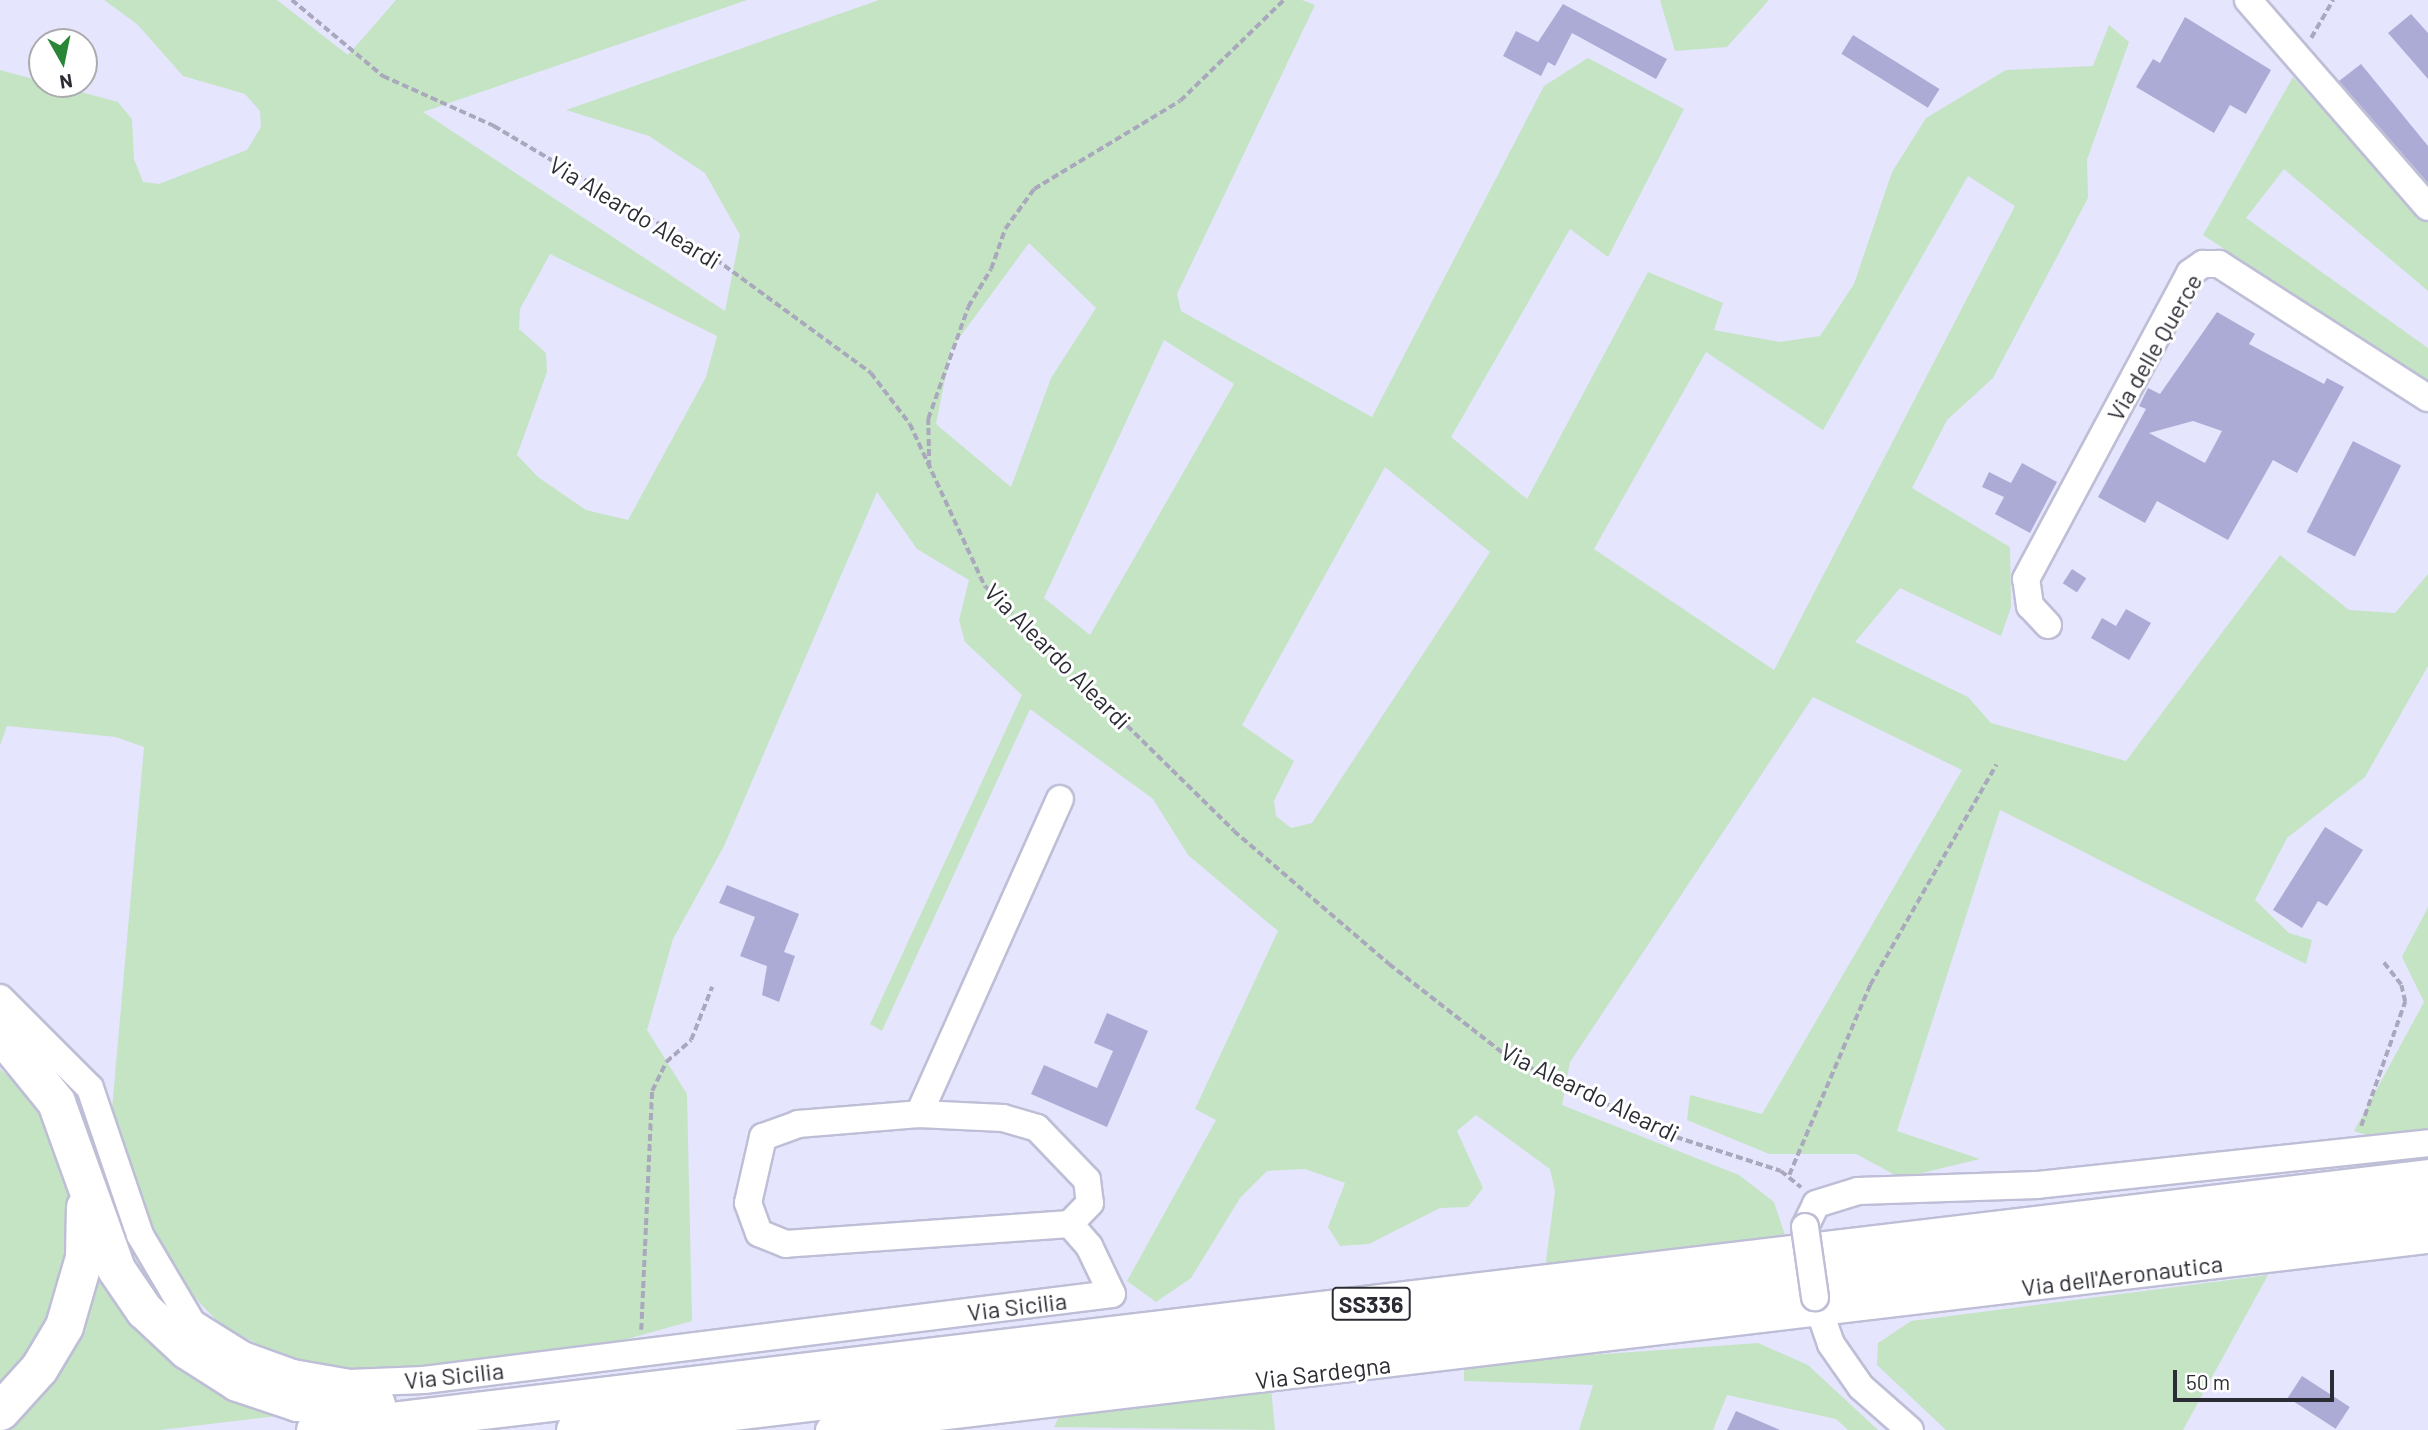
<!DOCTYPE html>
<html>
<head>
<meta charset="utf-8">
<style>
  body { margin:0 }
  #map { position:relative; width:2428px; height:1430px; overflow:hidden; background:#e6e5fe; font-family:Barlow,sans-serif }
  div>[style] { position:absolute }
  .green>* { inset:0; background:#c4e4c4 }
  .building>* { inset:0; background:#acabd5; transform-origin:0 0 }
  .path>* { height:3.5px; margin-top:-1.75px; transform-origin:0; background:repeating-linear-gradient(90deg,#a9a8bc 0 7px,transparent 0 10.5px) }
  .roads { filter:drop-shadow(2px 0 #bebed6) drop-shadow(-2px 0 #bebed6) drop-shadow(0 2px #bebed6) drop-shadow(0 -2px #bebed6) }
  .minor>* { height:26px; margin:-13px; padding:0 13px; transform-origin:13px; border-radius:13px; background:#fff }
  .highway>* { height:37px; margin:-18.5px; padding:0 18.5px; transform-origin:18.5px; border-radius:18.5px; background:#fff }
  .bridges { filter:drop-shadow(2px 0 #bebed6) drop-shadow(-2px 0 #bebed6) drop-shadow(0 2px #bebed6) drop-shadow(0 -2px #bebed6) }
  .minor-bridge>* { height:26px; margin:-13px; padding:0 13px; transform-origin:13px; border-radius:13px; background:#fff }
  span { translate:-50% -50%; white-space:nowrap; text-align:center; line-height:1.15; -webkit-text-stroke:6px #fff; paint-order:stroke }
  .shield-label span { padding:2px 5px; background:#fff; border:2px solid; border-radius:5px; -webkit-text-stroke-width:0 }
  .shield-label { font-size:23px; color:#2c2c35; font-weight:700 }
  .street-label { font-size:24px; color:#2c2c35 }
  .north { position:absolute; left:28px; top:28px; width:70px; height:70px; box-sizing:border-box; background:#fff; border:2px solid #ababae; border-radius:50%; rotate:171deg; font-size:19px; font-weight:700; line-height:28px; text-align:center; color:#2c2c35 }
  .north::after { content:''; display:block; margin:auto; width:24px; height:32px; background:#298637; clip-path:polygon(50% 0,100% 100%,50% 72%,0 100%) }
  .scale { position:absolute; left:2173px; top:1370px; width:161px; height:32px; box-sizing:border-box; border:4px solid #2c2c35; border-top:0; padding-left:9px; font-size:21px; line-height:24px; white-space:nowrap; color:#2c2c35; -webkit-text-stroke:5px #fff; paint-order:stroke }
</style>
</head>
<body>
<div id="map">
  <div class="green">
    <i style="clip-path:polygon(evenodd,104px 0,277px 0,348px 55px,396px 0,747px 0,423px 112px,725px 311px,740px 235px,705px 173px,649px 136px,566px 110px,879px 0,1302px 0,1315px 5px,1177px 294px,1181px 311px,1372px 417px,1544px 86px,1588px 58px,1684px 109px,1608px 257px,1570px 229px,1451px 437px,1527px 499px,1648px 272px,1723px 303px,1714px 330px,1780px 342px,1820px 336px,1854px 284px,1892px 172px,1926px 118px,2006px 70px,2093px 66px,2109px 25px,2129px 42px,2087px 160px,2088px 198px,1993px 378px,1947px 420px,1912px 488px,2010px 547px,2011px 607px,2001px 636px,1900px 588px,1855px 642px,1968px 697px,1991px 723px,2126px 761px,2280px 555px,2349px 610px,2395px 613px,2428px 574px,2428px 666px,2365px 777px,2287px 838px,2255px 900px,2289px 933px,2312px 940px,2306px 964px,2000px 810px,1897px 1131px,1980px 1159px,1901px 1178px,1856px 1154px,1769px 1154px,1687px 1120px,1690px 1095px,1762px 1114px,1962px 770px,1813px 697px,1570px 1062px,1562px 1105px,1739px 1175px,1774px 1202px,1785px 1235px,1545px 1269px,1555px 1191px,1550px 1169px,1476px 1115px,1457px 1131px,1483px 1188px,1468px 1207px,1440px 1208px,1369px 1244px,1340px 1246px,1328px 1227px,1345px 1183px,1305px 1169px,1267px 1171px,1240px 1198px,1191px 1278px,1156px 1302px,1127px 1281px,1216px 1120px,1195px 1109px,1278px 931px,1188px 855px,1153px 799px,1030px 709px,882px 1031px,870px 1024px,1022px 695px,965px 642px,959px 620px,969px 580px,917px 549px,877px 492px,724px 846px,673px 939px,647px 1030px,687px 1094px,692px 1321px,598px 1347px,400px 1370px,322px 1367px,279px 1355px,221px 1325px,169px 1271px,149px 1232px,112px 1109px,144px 747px,116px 737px,7px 726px,0 745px,0 70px,118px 102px,132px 119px,134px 159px,143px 182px,159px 184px,247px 150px,261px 127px,260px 111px,245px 94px,183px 76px,137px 24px,104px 0,1968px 176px,2015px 206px,1774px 670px,1594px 549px,1706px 352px,1823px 430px,1968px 176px,104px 0,1029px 243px,1096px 308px,1051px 378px,1011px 487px,936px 424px,951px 349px,1029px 243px,104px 0,550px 254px,717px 336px,706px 377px,628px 520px,586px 510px,538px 477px,517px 455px,547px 372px,546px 353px,519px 329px,520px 309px,550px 254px,104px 0,1164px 340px,1234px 384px,1090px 635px,1044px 598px,1164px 340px,104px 0,1385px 467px,1490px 552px,1312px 823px,1291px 828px,1276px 816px,1274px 801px,1294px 761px,1242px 725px,1385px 467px)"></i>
    <i style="clip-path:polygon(1660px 0,1769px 0,1727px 47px,1675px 51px)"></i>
    <i style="clip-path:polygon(2293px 77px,2428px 222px,2428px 291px,2284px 169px,2246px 218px,2428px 348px,2428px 383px,2203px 235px)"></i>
    <i style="clip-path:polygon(2428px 907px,2428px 1135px,2383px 1140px,2354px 1131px,2424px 1002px,2402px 957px)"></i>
    <i style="clip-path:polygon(0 1069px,26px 1092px,59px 1152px,72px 1218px,54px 1322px,0 1394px)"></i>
    <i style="clip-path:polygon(94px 1246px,285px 1415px,160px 1430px,4px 1430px,54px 1377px)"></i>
    <i style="clip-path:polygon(2268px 1275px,2183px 1430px,1946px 1430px,1877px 1365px,1878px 1343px,1911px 1321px)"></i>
    <i style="clip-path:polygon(1758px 1343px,1808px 1365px,1878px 1430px,1848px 1430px,1836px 1419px,1727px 1395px,1713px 1430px,1579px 1430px,1593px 1385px,1464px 1381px,1464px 1364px)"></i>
    <i style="clip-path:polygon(1270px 1377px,1275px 1430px,1054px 1427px,1066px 1402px)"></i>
  </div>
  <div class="building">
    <i style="clip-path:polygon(1563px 4px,1667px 59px,1656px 79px,1572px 33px,1555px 66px,1548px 62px,1541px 76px,1503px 56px,1516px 31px,1538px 42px)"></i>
    <i style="clip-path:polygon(2411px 14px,2428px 33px,2428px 79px,2388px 33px)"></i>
    <i style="clip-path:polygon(2185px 17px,2271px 70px,2246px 114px,2230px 105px,2214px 133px,2136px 87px,2153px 59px,2160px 63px)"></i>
    <i style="left:1853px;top:35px;width:102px;height:22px;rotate:32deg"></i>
    <i style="clip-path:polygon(2361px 64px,2428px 146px,2428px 183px,2339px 81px)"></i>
    <i style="clip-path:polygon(evenodd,2217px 312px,2255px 334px,2249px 344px,2324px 384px,2327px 378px,2344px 387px,2297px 473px,2273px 460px,2228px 540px,2157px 501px,2145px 523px,2098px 497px,2146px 409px,2139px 406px,2148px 388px,2160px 394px,2217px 312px,2193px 421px,2222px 431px,2205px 463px,2149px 433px,2193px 421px)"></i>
    <i style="left:2353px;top:441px;width:54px;height:102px;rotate:27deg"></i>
    <i style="clip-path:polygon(2022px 463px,2057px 482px,2030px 533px,1995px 514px,2004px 497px,1982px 487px,1989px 472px,2011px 483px)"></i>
    <i style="left:2072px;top:569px;width:17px;height:17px;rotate:33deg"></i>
    <i style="clip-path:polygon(2126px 609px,2151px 623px,2129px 660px,2091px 638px,2102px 618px,2116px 626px)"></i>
    <i style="clip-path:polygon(2325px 827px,2363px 850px,2327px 906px,2318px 901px,2302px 928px,2273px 910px)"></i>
    <i style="clip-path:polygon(727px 885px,799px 914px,784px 952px,795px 956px,779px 1002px,762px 995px,767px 966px,740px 956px,755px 917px,719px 903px)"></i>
    <i style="clip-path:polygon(1107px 1013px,1148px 1031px,1107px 1127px,1031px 1094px,1044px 1065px,1097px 1088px,1113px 1051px,1094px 1043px)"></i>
    <i style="left:2302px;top:1376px;width:57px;height:26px;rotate:33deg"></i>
    <i style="clip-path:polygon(1736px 1411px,1780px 1430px,1727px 1430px)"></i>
  </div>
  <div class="path">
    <i style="left:292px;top:0;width:119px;rotate:39.9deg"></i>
    <i style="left:383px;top:76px;width:122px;rotate:24.2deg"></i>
    <i style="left:494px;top:126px;width:238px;rotate:30.6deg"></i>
    <i style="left:699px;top:247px;width:213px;rotate:36.2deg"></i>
    <i style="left:871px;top:373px;width:64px;rotate:52.6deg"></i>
    <i style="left:910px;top:424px;width:179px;rotate:65.2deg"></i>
    <i style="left:985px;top:586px;width:349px;rotate:44.5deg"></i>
    <i style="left:1234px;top:831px;width:204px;rotate:40.6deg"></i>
    <i style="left:1389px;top:964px;width:151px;rotate:38deg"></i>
    <i style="left:1508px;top:1057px;width:186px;rotate:25.5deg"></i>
    <i style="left:1676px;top:1137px;width:110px;rotate:17.9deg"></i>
    <i style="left:1781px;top:1171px;width:26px;rotate:39deg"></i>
    <i style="left:2311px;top:38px;width:44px;rotate:-59.9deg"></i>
    <i style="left:929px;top:467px;width:48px;rotate:-91.2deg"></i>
    <i style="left:928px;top:419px;width:119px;rotate:-70.3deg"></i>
    <i style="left:968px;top:307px;width:44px;rotate:-58.8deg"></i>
    <i style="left:991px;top:269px;width:42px;rotate:-70.7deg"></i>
    <i style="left:1005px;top:229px;width:49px;rotate:-54.1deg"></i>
    <i style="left:1034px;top:189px;width:170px;rotate:-31.1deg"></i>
    <i style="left:1180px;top:101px;width:145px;rotate:-44.2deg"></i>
    <i style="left:2361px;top:1126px;width:132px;rotate:-70.5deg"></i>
    <i style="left:2405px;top:1002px;width:17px;rotate:-103deg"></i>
    <i style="left:2401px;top:985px;width:31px;rotate:-128deg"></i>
    <i style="left:1789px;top:1175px;width:207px;rotate:-66.9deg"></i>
    <i style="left:1870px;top:985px;width:254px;rotate:-60.2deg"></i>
    <i style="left:641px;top:1330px;width:239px;rotate:-87.4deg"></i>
    <i style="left:652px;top:1091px;width:32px;rotate:-64deg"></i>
    <i style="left:666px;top:1062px;width:33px;rotate:-41deg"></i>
    <i style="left:691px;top:1040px;width:57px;rotate:-68.4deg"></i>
  </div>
  <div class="roads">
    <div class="minor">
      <i style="left:2248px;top:0;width:274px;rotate:49deg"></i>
      <i style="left:2048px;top:625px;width:26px;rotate:-133deg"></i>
      <i style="left:2030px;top:606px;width:27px;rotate:-98deg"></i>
      <i style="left:2026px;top:579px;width:347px;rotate:-61.8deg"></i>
      <i style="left:2190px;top:273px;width:16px;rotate:-35deg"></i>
      <i style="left:2203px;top:264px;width:16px"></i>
      <i style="left:2219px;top:264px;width:248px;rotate:32.7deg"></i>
      <i style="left:0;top:998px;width:127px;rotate:45deg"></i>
      <i style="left:90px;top:1088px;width:155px;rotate:71.2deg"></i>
      <i style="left:140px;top:1235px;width:102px;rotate:59.4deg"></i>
      <i style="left:192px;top:1323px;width:60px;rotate:32.1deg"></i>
      <i style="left:243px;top:1355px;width:53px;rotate:19.8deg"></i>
      <i style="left:293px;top:1373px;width:58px;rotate:10deg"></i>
      <i style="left:350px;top:1383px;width:74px;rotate:-2.3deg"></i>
      <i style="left:424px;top:1380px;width:693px;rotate:-7.13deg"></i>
      <i style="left:1112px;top:1294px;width:53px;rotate:-115.6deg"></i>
      <i style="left:1089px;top:1246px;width:29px;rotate:-131deg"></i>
      <i style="left:919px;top:1114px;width:84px;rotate:2.7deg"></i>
      <i style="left:1003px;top:1118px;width:35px;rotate:16deg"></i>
      <i style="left:1037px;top:1128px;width:72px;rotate:46.1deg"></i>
      <i style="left:1087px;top:1180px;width:23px;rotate:83deg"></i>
      <i style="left:1090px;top:1203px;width:29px;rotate:134deg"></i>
      <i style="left:1070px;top:1224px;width:285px;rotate:176deg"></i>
      <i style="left:786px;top:1244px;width:29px;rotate:-158deg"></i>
      <i style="left:759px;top:1233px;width:32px;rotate:-110deg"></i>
      <i style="left:748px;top:1203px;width:68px;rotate:-77.2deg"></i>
      <i style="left:763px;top:1137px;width:37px;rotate:-20deg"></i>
      <i style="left:798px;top:1124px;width:121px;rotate:-4.7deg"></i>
      <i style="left:919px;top:1114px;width:345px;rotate:-65.9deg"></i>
      <i style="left:1805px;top:1227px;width:25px;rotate:-64deg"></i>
      <i style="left:1816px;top:1204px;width:44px;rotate:-17.2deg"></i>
      <i style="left:1858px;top:1191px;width:179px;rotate:-1.9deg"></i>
      <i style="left:2037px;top:1185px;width:393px;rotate:-6.1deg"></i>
      <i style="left:1815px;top:1298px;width:49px;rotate:70.8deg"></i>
      <i style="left:1831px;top:1344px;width:52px;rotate:55.1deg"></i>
      <i style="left:1861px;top:1387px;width:65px;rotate:41.3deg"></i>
      <i style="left:829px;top:1430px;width:1610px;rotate:-6.78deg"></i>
    </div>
    <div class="highway">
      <i style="left:0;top:1033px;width:89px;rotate:50.9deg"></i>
      <i style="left:56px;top:1102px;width:177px;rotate:70.2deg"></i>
      <i style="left:116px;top:1269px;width:50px;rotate:55.7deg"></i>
      <i style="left:144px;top:1310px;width:59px;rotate:42.9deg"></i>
      <i style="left:187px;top:1350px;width:59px;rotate:32.6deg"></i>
      <i style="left:237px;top:1382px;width:63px;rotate:18.4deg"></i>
      <i style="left:297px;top:1402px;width:79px;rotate:1.5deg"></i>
      <i style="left:0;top:1411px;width:58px;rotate:-47.8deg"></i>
      <i style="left:39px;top:1368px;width:49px;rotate:-59.2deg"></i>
      <i style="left:64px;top:1326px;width:72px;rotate:-73.8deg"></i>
      <i style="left:84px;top:1257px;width:50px;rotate:-88.9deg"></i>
      <i style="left:315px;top:1430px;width:2128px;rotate:-6.8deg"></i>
      <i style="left:575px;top:1430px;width:1866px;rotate:-6.83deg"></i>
    </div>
  </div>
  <div class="bridges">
    <div class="minor-bridge">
      <i style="left:1805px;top:1227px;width:71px;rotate:81.9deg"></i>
    </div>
  </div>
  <div class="shield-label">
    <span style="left:1371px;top:1304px">SS336</span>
  </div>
  <div class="street-label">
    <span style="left:635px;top:212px;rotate:31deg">Via Aleardo Aleardi</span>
    <span style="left:2154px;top:347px;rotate:-60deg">Via delle Querce</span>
    <span style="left:1058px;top:656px;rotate:45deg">Via Aleardo Aleardi</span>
    <span style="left:1590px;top:1092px;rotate:26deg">Via Aleardo Aleardi</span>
    <span style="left:2122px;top:1275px;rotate:-7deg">Via dell'Aeronautica</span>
    <span style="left:1017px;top:1306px;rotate:-7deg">Via Sicilia</span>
    <span style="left:1323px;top:1372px;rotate:-7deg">Via Sardegna</span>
    <span style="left:454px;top:1375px;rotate:-6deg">Via Sicilia</span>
  </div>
  <div class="north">N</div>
  <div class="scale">50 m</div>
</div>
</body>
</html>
